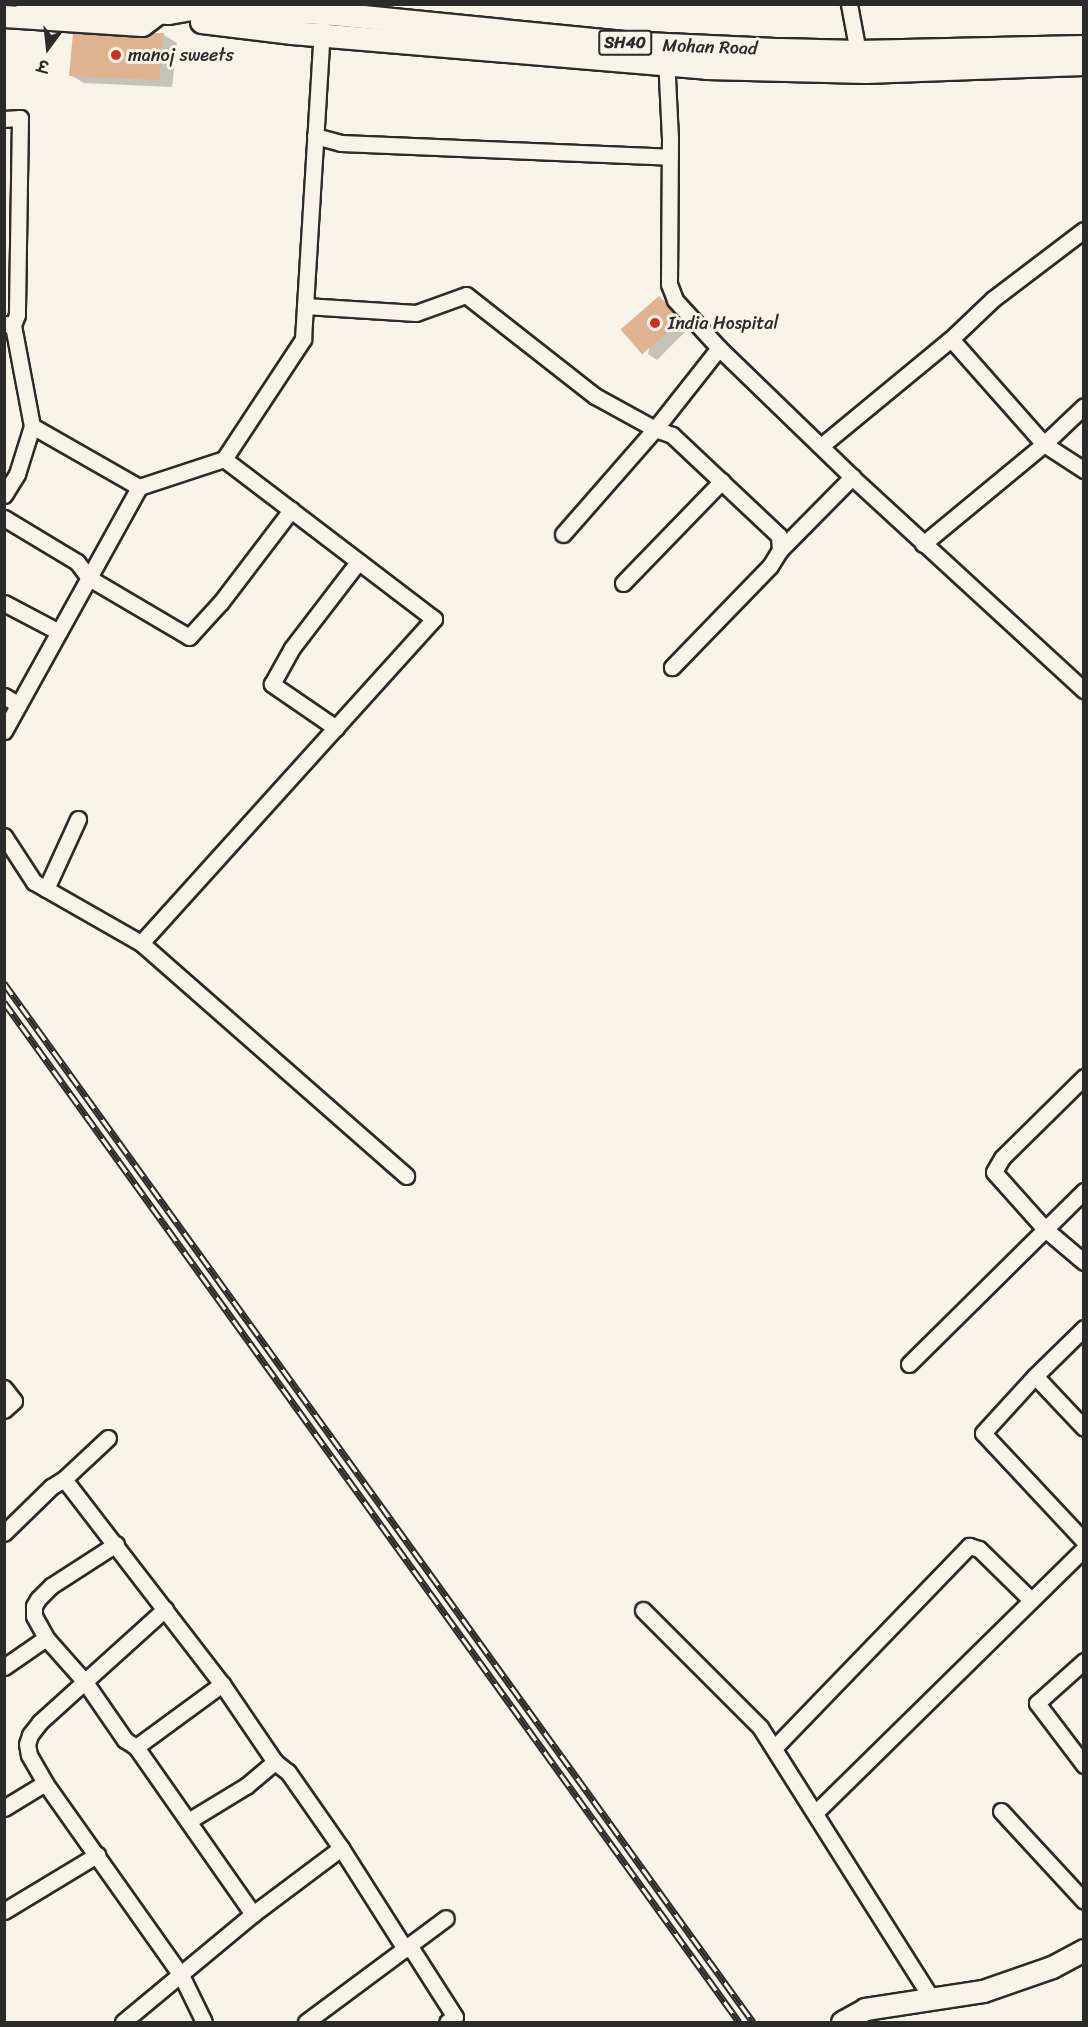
<!DOCTYPE html>
<html>
<head>
<meta charset="utf-8">
<style>
  body { margin:0 }
  #map { position:relative; width:1088px; height:2027px; overflow:hidden; background:#f7f3e8; font-family:Sriracha,"Playpen Sans Deva",sans-serif }
  div>[style] { position:absolute }
  .shadow>* { inset:0; background:#0003 }
  .building>* { inset:0; background:#dfb290; transform-origin:0 0 }
  .roads { filter:drop-shadow(2px 0 #2b2b2b) drop-shadow(-2px 0 #2b2b2b) drop-shadow(0 2px #2b2b2b) drop-shadow(0 -2px #2b2b2b) }
  .street>* { height:15px; margin:-7.5px; padding:0 7.5px; transform-origin:7.5px; border-radius:7.5px; background:#f7f3e8 }
  .secondary>* { height:21px; margin:-10.5px; padding:0 10.5px; transform-origin:10.5px; border-radius:10.5px; background:#f7f3e8 }
  .primary>* { height:22px; margin:-11px; padding:0 11px; transform-origin:11px; border-radius:11px; background:#f7f3e8 }
  .rail>* { height:7px; margin-top:-3.5px; transform-origin:0; background:repeating-linear-gradient(90deg,#f7f3e8 0 14px,#2b2b2b 0 28px); box-sizing:border-box; border-block:2px solid #2b2b2b }
  .dots>* { width:16px; height:16px; translate:-50% -50%; box-sizing:border-box; border:3px solid #f7f3e8; border-radius:50% }
  span { translate:-50% -50%; white-space:nowrap; text-align:center; line-height:1.15; -webkit-text-stroke:6px #f7f3e8; paint-order:stroke }
  .shield-label span { padding:2px 4px; background:#f7f3e8; border:2px solid; border-radius:4px; -webkit-text-stroke-width:0 }
  .shield-label { font-size:16px; color:#2b2b2b; font-weight:700 }
  .street-label { font-size:18px; color:#2b2b2b }
  .poi-label { font-size:18px; color:#2b2b2b }
  .left { translate:0 -50%; text-align:left }
  .frame { position:absolute; inset:0; border:6px solid #2b2b2b; pointer-events:none }
  .north { position:absolute; left:18px; top:18px; width:60px; height:60px; -webkit-text-stroke:4px #f7f3e8; paint-order:stroke; rotate:195deg; font-size:16px; font-weight:700; line-height:24px; text-align:center; color:#2b2b2b }
  .north::after { content:''; display:block; margin:auto; width:21px; height:27px; background:#2b2b2b; clip-path:polygon(50% 0,100% 100%,50% 72%,0 100%) }
</style>
</head>
<body>
<div id="map">
  <div class="shadow">
    <i style="clip-path:polygon(164px 35px,177px 43px,172px 87px,84px 83px,70px 75px,141px 39px)"></i>
    <i style="clip-path:polygon(659px 298px,669px 303px,690px 327px,657px 360px,648px 354px)"></i>
  </div>
  <div class="building">
    <i style="clip-path:polygon(73px 33px,141px 38px,153px 33px,164px 33px,159px 80px,69px 76px)"></i>
    <i style="left:659px;top:296px;width:33px;height:51px;rotate:49deg"></i>
  </div>
  <div class="roads">
    <div class="street">
      <i style="left:849px;top:4px;width:49px;rotate:79.4deg"></i>
      <i style="left:666px;top:57px;width:81px;rotate:87.2deg"></i>
      <i style="left:670px;top:138px;width:146px;rotate:90.4deg"></i>
      <i style="left:669px;top:284px;width:17px;rotate:69deg"></i>
      <i style="left:675px;top:300px;width:65px;rotate:47.5deg"></i>
      <i style="left:719px;top:348px;width:185px;rotate:44.1deg"></i>
      <i style="left:852px;top:477px;width:315px;rotate:42.6deg"></i>
      <i style="left:4px;top:119px;width:16px;rotate:-4deg"></i>
      <i style="left:20px;top:118px;width:197px;rotate:90.9deg"></i>
      <i style="left:17px;top:315px;width:11px;rotate:112deg"></i>
      <i style="left:13px;top:325px;width:9px;rotate:-174deg"></i>
      <i style="left:315px;top:136px;width:27px;rotate:15deg"></i>
      <i style="left:341px;top:143px;width:329px;rotate:2.4deg"></i>
      <i style="left:305px;top:306px;width:111px;rotate:3.6deg"></i>
      <i style="left:416px;top:313px;width:53px;rotate:-19.8deg"></i>
      <i style="left:466px;top:295px;width:164px;rotate:38.1deg"></i>
      <i style="left:595px;top:396px;width:68px;rotate:28.8deg"></i>
      <i style="left:655px;top:429px;width:18px;rotate:19deg"></i>
      <i style="left:672px;top:435px;width:147px;rotate:43.3deg"></i>
      <i style="left:779px;top:536px;width:14px;rotate:86deg"></i>
      <i style="left:780px;top:550px;width:19px;rotate:122deg"></i>
      <i style="left:770px;top:566px;width:141px;rotate:134.1deg"></i>
      <i style="left:951px;top:339px;width:140px;rotate:48.5deg"></i>
      <i style="left:1044px;top:444px;width:48px;rotate:33deg"></i>
      <i style="left:32px;top:426px;width:123px;rotate:29.7deg"></i>
      <i style="left:821px;top:446px;width:168px;rotate:-39.5deg"></i>
      <i style="left:951px;top:339px;width:58px;rotate:-43.6deg"></i>
      <i style="left:993px;top:299px;width:114px;rotate:-37.2deg"></i>
      <i style="left:4px;top:495px;width:25px;rotate:-58deg"></i>
      <i style="left:17px;top:474px;width:50px;rotate:-72.6deg"></i>
      <i style="left:32px;top:426px;width:103px;rotate:-100.7deg"></i>
      <i style="left:4px;top:518px;width:85px;rotate:31.1deg"></i>
      <i style="left:77px;top:562px;width:20px;rotate:53deg"></i>
      <i style="left:89px;top:578px;width:116px;rotate:30.5deg"></i>
      <i style="left:189px;top:637px;width:47px;rotate:-47.6deg"></i>
      <i style="left:221px;top:602px;width:116px;rotate:-52.7deg"></i>
      <i style="left:563px;top:534px;width:140px;rotate:-48.8deg"></i>
      <i style="left:655px;top:429px;width:103px;rotate:-51.7deg"></i>
      <i style="left:923px;top:544px;width:157px;rotate:-39.6deg"></i>
      <i style="left:1044px;top:444px;width:55px;rotate:-43.5deg"></i>
      <i style="left:780px;top:550px;width:103px;rotate:-45.4deg"></i>
      <i style="left:623px;top:583px;width:142px;rotate:-45.9deg"></i>
      <i style="left:4px;top:603px;width:62px;rotate:27.8deg"></i>
      <i style="left:4px;top:696px;width:17px;rotate:31deg"></i>
      <i style="left:336px;top:728px;width:78px;rotate:-145.5deg"></i>
      <i style="left:272px;top:684px;width:41px;rotate:-60.9deg"></i>
      <i style="left:292px;top:648px;width:108px;rotate:-52.5deg"></i>
      <i style="left:4px;top:731px;width:279px;rotate:-61deg"></i>
      <i style="left:139px;top:487px;width:89px;rotate:-18.2deg"></i>
      <i style="left:4px;top:836px;width:55px;rotate:56.9deg"></i>
      <i style="left:34px;top:882px;width:123px;rotate:29.7deg"></i>
      <i style="left:141px;top:943px;width:353px;rotate:41.3deg"></i>
      <i style="left:46px;top:889px;width:77px;rotate:-65.4deg"></i>
      <i style="left:141px;top:943px;width:437px;rotate:-47.9deg"></i>
      <i style="left:434px;top:619px;width:264px;rotate:-142.7deg"></i>
      <i style="left:224px;top:459px;width:144px;rotate:-56.6deg"></i>
      <i style="left:303px;top:339px;width:312px;rotate:-86.5deg"></i>
      <i style="left:1084px;top:1077px;width:115px;rotate:135.4deg"></i>
      <i style="left:1002px;top:1158px;width:16px;rotate:120deg"></i>
      <i style="left:994px;top:1172px;width:76px;rotate:48.2deg"></i>
      <i style="left:1045px;top:1229px;width:51px;rotate:40.2deg"></i>
      <i style="left:1084px;top:1328px;width:69px;rotate:135.6deg"></i>
      <i style="left:1035px;top:1376px;width:77px;rotate:132.4deg"></i>
      <i style="left:983px;top:1433px;width:148px;rotate:46.9deg"></i>
      <i style="left:909px;top:1364px;width:246px;rotate:-44.7deg"></i>
      <i style="left:1035px;top:1376px;width:71px;rotate:46.7deg"></i>
      <i style="left:4px;top:1388px;width:16px;rotate:52deg"></i>
      <i style="left:14px;top:1401px;width:13px;rotate:138deg"></i>
      <i style="left:64px;top:1479px;width:60px;rotate:-43deg"></i>
      <i style="left:4px;top:1533px;width:66px;rotate:-44.4deg"></i>
      <i style="left:51px;top:1487px;width:15px;rotate:-32deg"></i>
      <i style="left:64px;top:1479px;width:259px;rotate:52.4deg"></i>
      <i style="left:222px;top:1684px;width:94px;rotate:55.8deg"></i>
      <i style="left:275px;top:1762px;width:16px;rotate:38deg"></i>
      <i style="left:288px;top:1772px;width:93px;rotate:55.1deg"></i>
      <i style="left:341px;top:1848px;width:120px;rotate:57.6deg"></i>
      <i style="left:116px;top:1544px;width:77px;rotate:147.1deg"></i>
      <i style="left:51px;top:1586px;width:18px;rotate:135deg"></i>
      <i style="left:38px;top:1599px;width:8px;rotate:120deg"></i>
      <i style="left:34px;top:1606px;width:10px;rotate:90deg"></i>
      <i style="left:34px;top:1616px;width:25px;rotate:61deg"></i>
      <i style="left:46px;top:1638px;width:59px;rotate:48.4deg"></i>
      <i style="left:85px;top:1682px;width:70px;rotate:55.4deg"></i>
      <i style="left:125px;top:1740px;width:13px;rotate:32deg"></i>
      <i style="left:136px;top:1747px;width:204px;rotate:55deg"></i>
      <i style="left:165px;top:1609px;width:169px;rotate:137.9deg"></i>
      <i style="left:40px;top:1722px;width:16px;rotate:128deg"></i>
      <i style="left:30px;top:1735px;width:9px;rotate:108deg"></i>
      <i style="left:27px;top:1744px;width:11px;rotate:80deg"></i>
      <i style="left:29px;top:1755px;width:32px;rotate:60deg"></i>
      <i style="left:45px;top:1783px;width:235px;rotate:54.7deg"></i>
      <i style="left:181px;top:1975px;width:52px;rotate:63.9deg"></i>
      <i style="left:643px;top:1610px;width:165px;rotate:45deg"></i>
      <i style="left:760px;top:1727px;width:322px;rotate:57.7deg"></i>
      <i style="left:1084px;top:1661px;width:63px;rotate:138.2deg"></i>
      <i style="left:1037px;top:1703px;width:78px;rotate:52.8deg"></i>
      <i style="left:4px;top:1667px;width:51px;rotate:-34.6deg"></i>
      <i style="left:136px;top:1747px;width:107px;rotate:-36.2deg"></i>
      <i style="left:774px;top:1748px;width:281px;rotate:-46deg"></i>
      <i style="left:969px;top:1546px;width:10px;rotate:17deg"></i>
      <i style="left:979px;top:1549px;width:73px;rotate:44.4deg"></i>
      <i style="left:4px;top:1808px;width:48px;rotate:-31.4deg"></i>
      <i style="left:1001px;top:1811px;width:122px;rotate:47.3deg"></i>
      <i style="left:815px;top:1813px;width:377px;rotate:-44.5deg"></i>
      <i style="left:190px;top:1820px;width:66px;rotate:-31.3deg"></i>
      <i style="left:246px;top:1786px;width:38px;rotate:-40deg"></i>
      <i style="left:4px;top:1911px;width:109px;rotate:-31.1deg"></i>
      <i style="left:409px;top:1945px;width:85px;rotate:57.4deg"></i>
      <i style="left:455px;top:2017px;width:9px;rotate:148deg"></i>
      <i style="left:123px;top:2022px;width:169px;rotate:-39.7deg"></i>
      <i style="left:253px;top:1914px;width:110px;rotate:-36.9deg"></i>
      <i style="left:306px;top:2022px;width:174px;rotate:-36.6deg"></i>
    </div>
    <div class="secondary">
      <i style="left:4px;top:16px;width:138px;rotate:3.7deg"></i>
      <i style="left:142px;top:25px;width:21px;rotate:-37deg"></i>
      <i style="left:159px;top:12px;width:11px;rotate:-139deg"></i>
      <i style="left:842px;top:2022px;width:26px;rotate:-29deg"></i>
      <i style="left:865px;top:2009px;width:119px;rotate:-8.7deg"></i>
      <i style="left:983px;top:1991px;width:73px;rotate:-19.2deg"></i>
      <i style="left:1052px;top:1967px;width:36px;rotate:-28deg"></i>
    </div>
    <div class="primary">
      <i style="left:27px;top:4px;width:142px;rotate:3.6deg"></i>
      <i style="left:169px;top:13px;width:22px;rotate:-10deg"></i>
      <i style="left:191px;top:9px;width:132px;rotate:1.7deg"></i>
      <i style="left:323px;top:13px;width:302px;rotate:5.7deg"></i>
      <i style="left:624px;top:43px;width:157px;rotate:2.6deg"></i>
      <i style="left:781px;top:50px;width:77px;rotate:1.5deg"></i>
      <i style="left:858px;top:52px;width:226px;rotate:-1.3deg"></i>
      <i style="left:202px;top:22px;width:91px;rotate:7deg"></i>
      <i style="left:292px;top:33px;width:416px;rotate:4.8deg"></i>
      <i style="left:707px;top:68px;width:159px;rotate:1.4deg"></i>
      <i style="left:866px;top:72px;width:218px;rotate:-2.1deg"></i>
    </div>
  </div>
  <div class="rail">
    <i style="left:4px;top:983px;width:1281px;rotate:54.21deg"></i>
    <i style="left:4px;top:1002px;width:1257px;rotate:54.22deg"></i>
  </div>
  <div class="dots">
    <i style="left:116px;top:55px;background:#c8321e"></i>
    <i style="left:655px;top:323px;background:#c8321e"></i>
  </div>
  <div class="shield-label">
    <span style="left:625px;top:43px">SH40</span>
  </div>
  <div class="street-label">
    <span style="left:710px;top:47px;rotate:2deg">Mohan Road</span>
  </div>
  <div class="poi-label">
    <span class="left" style="left:128px;top:55px">manoj sweets</span>
    <span class="left" style="left:668px;top:323px">India Hospital</span>
  </div>
  <div class="frame"></div>
  <div class="north">उ</div>
</div>
</body>
</html>
